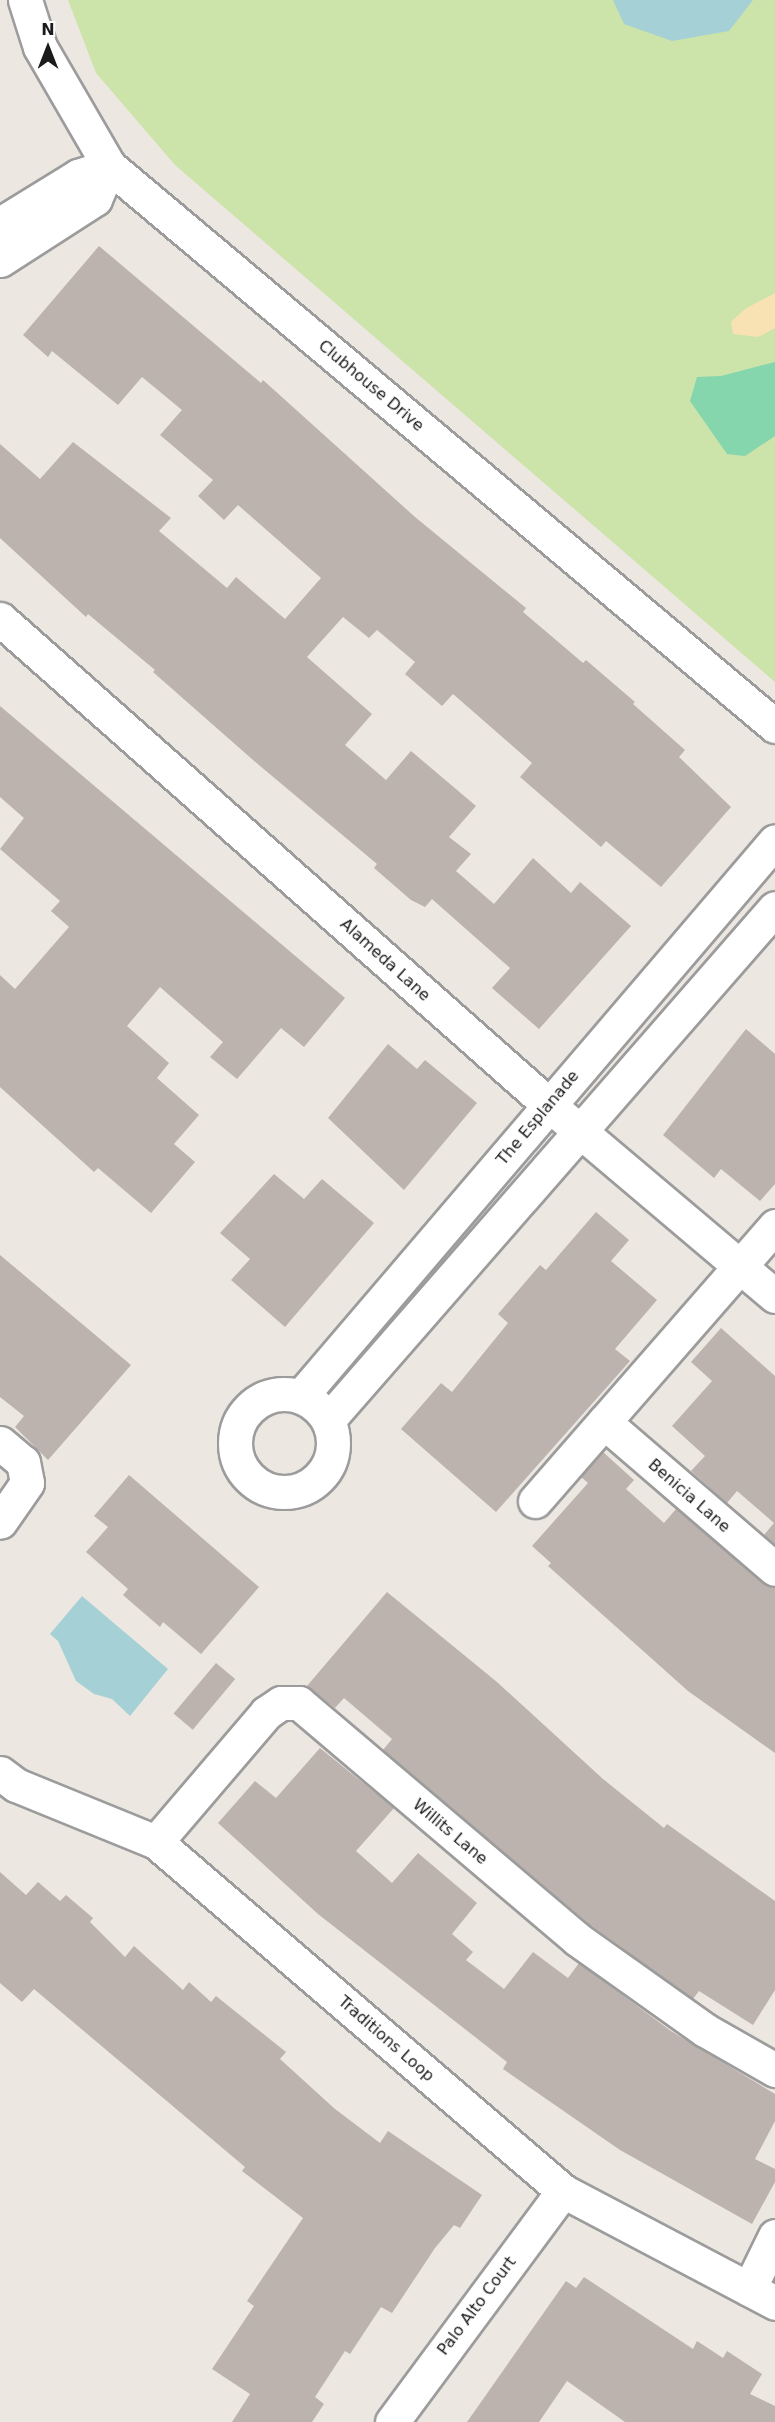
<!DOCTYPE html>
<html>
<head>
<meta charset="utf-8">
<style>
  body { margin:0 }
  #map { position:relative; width:775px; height:2422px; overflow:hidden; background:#ece7e1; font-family:"DejaVu Sans",sans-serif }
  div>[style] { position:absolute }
  .grass>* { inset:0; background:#cce3aa }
  .sand>* { inset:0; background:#f8e2b3 }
  .pitch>* { inset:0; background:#85d5ad }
  .water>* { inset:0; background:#a5d1d6 }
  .building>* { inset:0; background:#bcb2ae; transform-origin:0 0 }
  .roads { filter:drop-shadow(2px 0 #9c9c9c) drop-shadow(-2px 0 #9c9c9c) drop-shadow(0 2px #9c9c9c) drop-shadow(0 -2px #9c9c9c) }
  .minor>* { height:33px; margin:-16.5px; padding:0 16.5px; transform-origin:16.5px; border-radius:16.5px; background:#fff }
  .minor>.ring { margin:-16.5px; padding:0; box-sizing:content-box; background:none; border:33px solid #fff; border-radius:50% }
  span { translate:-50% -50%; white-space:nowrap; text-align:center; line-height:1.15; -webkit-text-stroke:4.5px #fff; paint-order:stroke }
  .street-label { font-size:16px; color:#1b1b1b }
  .north { position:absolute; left:18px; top:18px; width:60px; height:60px; -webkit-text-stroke:4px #fff; paint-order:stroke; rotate:0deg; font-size:16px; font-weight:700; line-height:24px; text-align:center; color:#1b1b1b }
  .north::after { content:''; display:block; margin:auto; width:21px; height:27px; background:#1b1b1b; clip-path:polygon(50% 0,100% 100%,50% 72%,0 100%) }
</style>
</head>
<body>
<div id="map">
  <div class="grass">
    <i style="clip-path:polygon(68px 0,775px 0,775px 682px,175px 165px,96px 73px)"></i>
  </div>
  <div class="sand">
    <i style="clip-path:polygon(775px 293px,775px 328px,758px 337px,733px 334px,731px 322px,745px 309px)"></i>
  </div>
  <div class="pitch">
    <i style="clip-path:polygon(775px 362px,775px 436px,745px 456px,727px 454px,690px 401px,697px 377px,721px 376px)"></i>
  </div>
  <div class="water">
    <i style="clip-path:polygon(613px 0,753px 0,729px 31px,672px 41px,624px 24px)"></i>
    <i style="clip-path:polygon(82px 1596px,168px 1669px,130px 1716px,112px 1699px,94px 1694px,76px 1681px,58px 1641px,50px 1634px)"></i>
  </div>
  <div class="building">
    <i style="clip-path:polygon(99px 246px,261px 383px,263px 380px,415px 517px,526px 608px,523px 612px,583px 663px,586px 660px,635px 702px,633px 704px,685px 750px,679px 757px,731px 807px,661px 887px,606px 841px,601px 847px,520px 777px,532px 763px,453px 694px,442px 706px,405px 674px,415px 662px,377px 630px,369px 638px,343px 617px,307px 657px,372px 714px,345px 745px,386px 780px,411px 751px,476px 806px,449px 837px,471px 854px,456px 871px,494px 904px,533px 858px,571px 893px,580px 882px,631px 926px,539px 1029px,492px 988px,510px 968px,432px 899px,425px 907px,411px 900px,374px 868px,377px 864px,253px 760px,153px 672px,155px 670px,88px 614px,86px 617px,0 538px,0 444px,40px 479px,73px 442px,171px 518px,159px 531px,227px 588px,236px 577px,285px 619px,321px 578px,238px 505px,224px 520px,198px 496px,213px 480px,160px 435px,182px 410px,142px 377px,118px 405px,52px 351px,48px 357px,23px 335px)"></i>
    <i style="clip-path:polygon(0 706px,345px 998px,304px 1047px,281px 1028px,237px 1079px,210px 1057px,223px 1042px,160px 987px,127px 1026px,169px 1063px,157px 1078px,199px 1115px,174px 1144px,195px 1162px,151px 1213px,98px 1168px,94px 1172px,0 1087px,0 975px,15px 989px,69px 927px,51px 911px,60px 901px,0 849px,24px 818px,0 797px)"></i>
    <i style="clip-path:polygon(746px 1029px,775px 1054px,775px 1184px,760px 1201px,721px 1169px,714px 1178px,663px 1135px)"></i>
    <i style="clip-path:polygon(388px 1044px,417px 1069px,425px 1060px,477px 1103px,404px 1190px,328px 1118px)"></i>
    <i style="clip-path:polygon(274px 1174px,304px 1199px,322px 1179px,374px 1223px,285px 1327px,231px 1280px,250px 1259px,220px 1233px)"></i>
    <i style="clip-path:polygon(596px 1212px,629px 1240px,611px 1261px,657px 1300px,615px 1349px,630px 1361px,496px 1512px,401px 1429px,441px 1383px,452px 1392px,508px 1323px,498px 1314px,540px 1265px,546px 1270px)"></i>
    <i style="clip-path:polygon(0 1255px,131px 1365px,48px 1460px,15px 1427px,24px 1416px,0 1397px)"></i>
    <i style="clip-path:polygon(721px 1328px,775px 1376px,775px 1544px,764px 1535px,774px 1523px,737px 1491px,727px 1503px,691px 1471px,705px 1456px,672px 1426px,712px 1381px,691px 1362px)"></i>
    <i style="clip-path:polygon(603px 1452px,634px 1480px,626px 1489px,664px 1523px,676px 1509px,763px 1583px,775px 1587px,775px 1753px,688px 1691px,548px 1566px,551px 1563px,532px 1546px,588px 1483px,581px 1477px)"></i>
    <i style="clip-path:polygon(129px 1475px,259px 1587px,201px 1654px,163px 1622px,160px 1627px,123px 1595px,128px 1589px,86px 1552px,108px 1527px,94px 1516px)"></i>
    <i style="clip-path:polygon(387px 1592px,497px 1682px,603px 1779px,664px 1828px,667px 1824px,775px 1901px,775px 1990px,753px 2025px,699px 1991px,693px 1999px,589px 1924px,383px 1750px,392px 1739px,344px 1698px,335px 1708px,307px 1686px)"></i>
    <i style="left:216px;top:1663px;width:25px;height:66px;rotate:40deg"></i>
    <i style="clip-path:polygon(320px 1748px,394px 1808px,356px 1851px,392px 1883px,418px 1853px,477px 1903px,452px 1934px,473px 1952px,466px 1960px,504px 1989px,533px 1952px,568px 1978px,579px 1963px,671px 2031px,775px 2094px,775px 2121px,755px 2159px,775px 2169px,775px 2182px,752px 2224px,620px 2150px,503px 2069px,507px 2062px,318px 1914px,218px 1823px,255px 1781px,276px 1798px)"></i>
    <i style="clip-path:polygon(0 1872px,26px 1895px,38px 1882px,60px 1901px,66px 1895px,93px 1918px,90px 1922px,125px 1957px,134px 1946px,183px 1990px,189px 1982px,211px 2002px,216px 1996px,286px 2052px,280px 2059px,335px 2109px,380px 2143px,388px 2131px,482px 2195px,460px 2228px,454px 2225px,435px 2248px,392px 2313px,381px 2307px,350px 2354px,345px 2351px,315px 2397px,324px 2404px,312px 2422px,232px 2422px,250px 2394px,212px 2369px,254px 2306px,247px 2301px,303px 2218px,242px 2171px,245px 2167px,34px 1989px,22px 2002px,0 1983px)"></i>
    <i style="clip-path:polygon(584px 2277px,693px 2349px,697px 2341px,723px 2358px,727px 2351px,762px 2374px,750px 2394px,775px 2406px,775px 2422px,625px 2422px,567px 2381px,539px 2422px,467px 2422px,566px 2281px,576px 2288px)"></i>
  </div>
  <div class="roads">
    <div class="minor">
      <i style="left:25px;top:0;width:49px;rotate:72.3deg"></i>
      <i style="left:40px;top:47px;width:138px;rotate:59.9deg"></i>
      <i style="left:109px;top:166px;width:870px;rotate:40.06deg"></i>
      <i style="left:0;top:224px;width:92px;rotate:-31.6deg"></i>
      <i style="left:78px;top:176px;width:33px;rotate:-18deg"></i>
      <i style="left:0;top:260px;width:113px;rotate:-32.7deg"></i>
      <i style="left:95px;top:199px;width:36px;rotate:-67deg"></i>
      <i style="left:0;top:619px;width:733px;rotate:41.52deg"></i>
      <i style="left:549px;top:1105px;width:296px;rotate:40.2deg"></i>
      <i style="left:775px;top:1226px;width:260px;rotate:131.1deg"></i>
      <i style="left:604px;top:1422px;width:225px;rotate:40.7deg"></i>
      <i class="ring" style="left:235px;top:1394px;width:65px;height:65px"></i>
      <i style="left:302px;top:1395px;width:728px;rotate:-49.51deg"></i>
      <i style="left:329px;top:1419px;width:678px;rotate:-48.89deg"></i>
      <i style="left:0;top:1443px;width:30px;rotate:40deg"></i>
      <i style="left:23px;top:1462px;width:21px;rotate:79deg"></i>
      <i style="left:27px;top:1483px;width:47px;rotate:124.7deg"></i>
      <i style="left:535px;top:1501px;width:105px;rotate:-48.9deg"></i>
      <i style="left:0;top:1773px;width:20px;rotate:37deg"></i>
      <i style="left:16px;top:1785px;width:151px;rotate:22.2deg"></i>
      <i style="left:156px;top:1842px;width:536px;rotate:40.61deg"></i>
      <i style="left:563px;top:2191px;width:240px;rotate:27.8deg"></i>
      <i style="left:156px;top:1842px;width:170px;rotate:-49.5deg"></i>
      <i style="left:266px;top:1713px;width:18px;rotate:-34deg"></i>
      <i style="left:281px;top:1703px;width:18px"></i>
      <i style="left:299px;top:1703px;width:365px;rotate:40.3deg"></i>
      <i style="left:577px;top:1939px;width:157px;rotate:35.4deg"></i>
      <i style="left:705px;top:2030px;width:81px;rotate:29.7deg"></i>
      <i style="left:749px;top:2289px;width:59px;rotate:-63.9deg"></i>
      <i style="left:392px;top:2422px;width:287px;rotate:-53.5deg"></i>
    </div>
  </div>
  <div class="street-label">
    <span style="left:371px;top:386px;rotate:40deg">Clubhouse Drive</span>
    <span style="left:385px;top:960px;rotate:42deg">Alameda Lane</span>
    <span style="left:538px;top:1118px;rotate:-50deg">The Esplanade</span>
    <span style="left:689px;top:1496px;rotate:41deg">Benicia Lane</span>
    <span style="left:450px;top:1832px;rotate:40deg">Willits Lane</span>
    <span style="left:386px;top:2039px;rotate:41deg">Traditions Loop</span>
    <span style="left:477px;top:2306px;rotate:-53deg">Palo Alto Court</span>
  </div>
  <div class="north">N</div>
</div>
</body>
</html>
